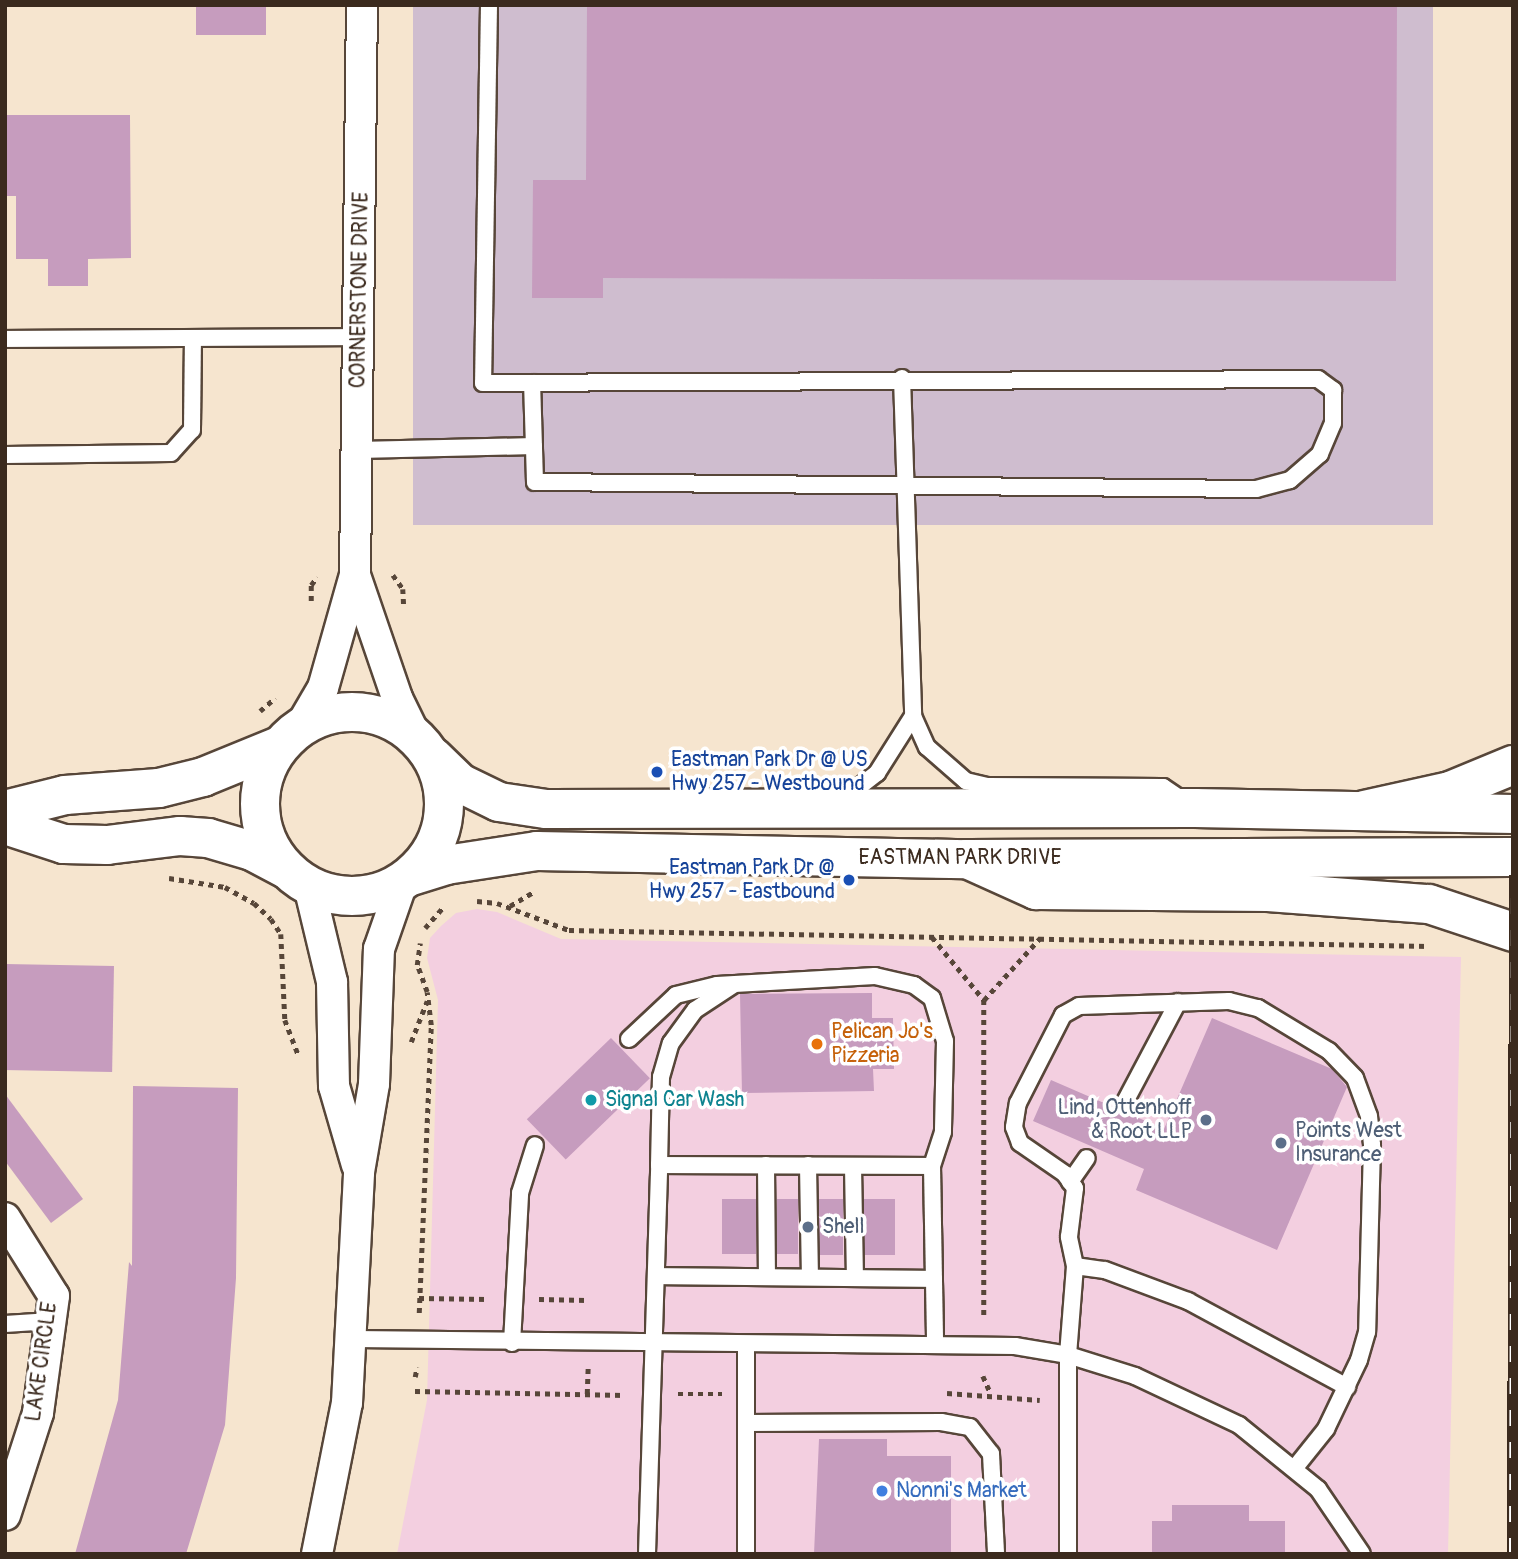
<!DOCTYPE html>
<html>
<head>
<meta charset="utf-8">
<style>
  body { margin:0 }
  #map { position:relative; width:1518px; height:1559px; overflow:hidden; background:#f6e5cf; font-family:Pangolin,sans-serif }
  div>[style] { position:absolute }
  .built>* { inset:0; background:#f3cfe0 }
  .industrial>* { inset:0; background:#cfbdcf; transform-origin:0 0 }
  .building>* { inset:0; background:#c69cbe; transform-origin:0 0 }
  .path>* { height:4.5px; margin-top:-2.25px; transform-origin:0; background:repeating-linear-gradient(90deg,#574639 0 5px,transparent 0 10px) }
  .roads { filter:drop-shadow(2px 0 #574639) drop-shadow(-2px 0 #574639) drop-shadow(0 2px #574639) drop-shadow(0 -2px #574639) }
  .service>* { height:16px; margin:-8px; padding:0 8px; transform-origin:8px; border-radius:8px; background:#fff }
  .minor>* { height:30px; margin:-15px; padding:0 15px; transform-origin:15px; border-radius:15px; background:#fff }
  .tertiary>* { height:38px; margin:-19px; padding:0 19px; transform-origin:19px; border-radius:19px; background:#fff }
  .tertiary>.ring { margin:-19px; padding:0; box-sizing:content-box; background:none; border:38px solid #fff; border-radius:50% }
  .primary>* { height:38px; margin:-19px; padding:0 19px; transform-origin:19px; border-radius:19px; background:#fff }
  .rail>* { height:8px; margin-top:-4px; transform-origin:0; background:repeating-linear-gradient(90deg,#fff 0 16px,#3b2a1e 0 32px); box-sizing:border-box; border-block:2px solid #3b2a1e }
  .dots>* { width:19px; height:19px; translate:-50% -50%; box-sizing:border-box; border:4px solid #fff; border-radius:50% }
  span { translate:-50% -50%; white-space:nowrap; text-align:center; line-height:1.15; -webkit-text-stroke:7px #fff; paint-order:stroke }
  .street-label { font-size:21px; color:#3b2a1e }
  .transit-label { font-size:21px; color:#164399 }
  .left { translate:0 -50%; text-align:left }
  .right { translate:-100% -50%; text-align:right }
  .food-label { font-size:21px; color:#c56008 }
  .culture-label { font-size:21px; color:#0d838f }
  .service-label { font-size:21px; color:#4e5e75 }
  .shop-label { font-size:21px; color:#366cbe }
  .frame { position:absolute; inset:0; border:7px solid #3b2a1e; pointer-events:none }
</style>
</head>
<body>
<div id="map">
  <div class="built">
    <i style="clip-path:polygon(477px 909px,497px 912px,561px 939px,1461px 957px,1448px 1554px,397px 1554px,427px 1400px,438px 1000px,427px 958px,430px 938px,441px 926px,456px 913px)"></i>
  </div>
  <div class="industrial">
    <i style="left:413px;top:5px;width:1020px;height:520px"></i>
  </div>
  <div class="building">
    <i style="left:196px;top:5px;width:70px;height:30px"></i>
    <i style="clip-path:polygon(587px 5px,1397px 5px,1396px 281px,603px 278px,603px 298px,532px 298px,533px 180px,586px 180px)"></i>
    <i style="clip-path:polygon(5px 115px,130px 115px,131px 258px,88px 259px,88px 286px,48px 286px,48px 259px,16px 259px,16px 196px,5px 196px)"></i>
    <i style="left:5px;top:964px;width:109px;height:106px;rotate:1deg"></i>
    <i style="clip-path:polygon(872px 993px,872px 1018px,893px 1018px,894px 1069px,873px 1069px,874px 1091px,742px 1093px,740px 994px)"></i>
    <i style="clip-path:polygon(1212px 1018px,1332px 1069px,1347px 1087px,1277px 1250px,1136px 1190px,1144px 1169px,1033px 1121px,1051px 1080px,1164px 1129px)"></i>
    <i style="left:611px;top:1038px;width:56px;height:117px;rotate:46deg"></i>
    <i style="clip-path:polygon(133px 1086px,238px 1088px,236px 1278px,225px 1425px,186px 1554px,75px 1554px,118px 1400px,129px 1262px,132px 1266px)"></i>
    <i style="clip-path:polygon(5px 1094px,83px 1199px,51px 1223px,5px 1161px)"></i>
    <i style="left:722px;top:1199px;width:34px;height:55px"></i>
    <i style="left:777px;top:1199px;width:21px;height:55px"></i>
    <i style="left:819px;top:1199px;width:24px;height:56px"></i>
    <i style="left:864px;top:1199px;width:31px;height:56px"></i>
    <i style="clip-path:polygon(819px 1439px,887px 1439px,887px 1456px,951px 1456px,951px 1554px,814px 1554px)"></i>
    <i style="clip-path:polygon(1172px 1505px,1249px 1505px,1249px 1521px,1285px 1521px,1285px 1554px,1152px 1554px,1152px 1521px,1172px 1521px)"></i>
  </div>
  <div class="path">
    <i style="left:393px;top:575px;width:17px;rotate:54deg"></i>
    <i style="left:403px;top:589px;width:19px;rotate:87deg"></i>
    <i style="left:311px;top:601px;width:16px;rotate:-90deg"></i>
    <i style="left:311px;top:585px;width:10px;rotate:-53deg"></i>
    <i style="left:260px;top:711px;width:20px;rotate:-41deg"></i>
    <i style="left:169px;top:878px;width:57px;rotate:9.1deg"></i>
    <i style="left:225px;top:887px;width:33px;rotate:29deg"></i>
    <i style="left:254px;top:903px;width:23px;rotate:43deg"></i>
    <i style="left:271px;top:919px;width:18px;rotate:56deg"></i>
    <i style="left:281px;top:934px;width:86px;rotate:87.3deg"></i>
    <i style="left:285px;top:1020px;width:36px;rotate:69deg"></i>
    <i style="left:477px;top:901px;width:20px;rotate:6deg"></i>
    <i style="left:497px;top:903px;width:77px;rotate:20.6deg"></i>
    <i style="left:569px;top:930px;width:860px;rotate:1.07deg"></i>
    <i style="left:510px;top:906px;width:29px;rotate:-31deg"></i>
    <i style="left:425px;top:928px;width:29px;rotate:-49deg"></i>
    <i style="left:932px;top:937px;width:82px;rotate:50.5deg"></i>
    <i style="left:984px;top:1000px;width:318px;rotate:90deg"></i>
    <i style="left:984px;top:1000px;width:84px;rotate:-47.9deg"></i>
    <i style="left:411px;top:1042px;width:44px;rotate:-68.7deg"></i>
    <i style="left:419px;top:1298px;width:69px;rotate:0.8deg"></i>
    <i style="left:539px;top:1299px;width:48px;rotate:1.2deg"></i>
    <i style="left:419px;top:1313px;width:288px;rotate:-87.6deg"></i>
    <i style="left:431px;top:1025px;width:33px;rotate:-97deg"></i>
    <i style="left:427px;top:992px;width:29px;rotate:-110deg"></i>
    <i style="left:417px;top:965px;width:22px;rotate:-82deg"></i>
    <i style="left:983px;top:1376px;width:20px;rotate:66deg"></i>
    <i style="left:415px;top:1377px;width:10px;rotate:-79deg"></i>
    <i style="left:415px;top:1391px;width:210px;rotate:1.1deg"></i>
    <i style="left:947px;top:1393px;width:93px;rotate:4.3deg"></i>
    <i style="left:587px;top:1394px;width:27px;rotate:-88deg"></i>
    <i style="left:678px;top:1394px;width:44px"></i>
  </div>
  <div class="roads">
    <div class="service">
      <i style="left:489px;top:5px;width:378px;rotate:90.9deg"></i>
      <i style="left:483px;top:383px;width:835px;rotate:-0.27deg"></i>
      <i style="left:1318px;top:379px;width:19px;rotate:36deg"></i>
      <i style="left:1333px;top:390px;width:33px;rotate:90deg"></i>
      <i style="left:1333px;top:423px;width:34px;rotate:113deg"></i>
      <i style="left:1320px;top:454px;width:40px;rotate:139deg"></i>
      <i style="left:1290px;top:480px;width:35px;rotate:165deg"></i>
      <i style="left:1256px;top:489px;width:721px;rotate:-179.44deg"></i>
      <i style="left:535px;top:482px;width:99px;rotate:-91.7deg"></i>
      <i style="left:5px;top:339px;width:356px;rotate:-0.3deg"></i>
      <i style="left:902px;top:378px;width:338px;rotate:88.1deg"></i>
      <i style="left:913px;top:716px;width:34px;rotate:66deg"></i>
      <i style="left:927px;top:747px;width:52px;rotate:41.1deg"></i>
      <i style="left:966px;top:781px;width:23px;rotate:13deg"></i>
      <i style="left:988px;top:786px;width:175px;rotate:0.3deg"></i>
      <i style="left:1163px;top:787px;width:25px;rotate:34deg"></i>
      <i style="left:358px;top:450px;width:176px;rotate:-1.3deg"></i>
      <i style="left:5px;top:455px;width:166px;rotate:-0.7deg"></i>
      <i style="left:171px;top:453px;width:31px;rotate:-48deg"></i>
      <i style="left:192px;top:430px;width:92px;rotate:-89.4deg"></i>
      <i style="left:841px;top:801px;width:46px;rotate:-37.9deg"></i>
      <i style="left:877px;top:773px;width:67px;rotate:-57.7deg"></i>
      <i style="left:629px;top:1039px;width:64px;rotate:-43.1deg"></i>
      <i style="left:676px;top:995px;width:42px;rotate:-13.7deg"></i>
      <i style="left:717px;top:985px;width:158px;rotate:-3.3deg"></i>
      <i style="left:875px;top:976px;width:40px;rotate:13deg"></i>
      <i style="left:914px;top:985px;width:22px;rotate:36deg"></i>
      <i style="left:932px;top:998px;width:45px;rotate:73.2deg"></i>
      <i style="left:945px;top:1041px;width:91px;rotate:91.3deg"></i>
      <i style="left:943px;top:1132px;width:36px;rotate:108deg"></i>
      <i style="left:1125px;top:1102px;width:113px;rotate:-62.1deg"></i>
      <i style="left:659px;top:1165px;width:88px;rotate:-88.7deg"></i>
      <i style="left:661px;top:1077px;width:35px;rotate:-74deg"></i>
      <i style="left:671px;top:1043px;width:41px;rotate:-54deg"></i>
      <i style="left:695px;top:1010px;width:45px;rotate:-33.3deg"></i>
      <i style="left:766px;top:1165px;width:112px;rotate:89.5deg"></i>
      <i style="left:808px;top:1165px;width:112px;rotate:89deg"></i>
      <i style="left:853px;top:1166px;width:112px;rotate:89deg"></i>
      <i style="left:1070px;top:1182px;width:29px;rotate:-55deg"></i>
      <i style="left:1075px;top:1266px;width:30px;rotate:8deg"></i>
      <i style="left:1105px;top:1270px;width:89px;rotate:20.5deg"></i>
      <i style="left:1188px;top:1301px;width:181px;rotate:28.4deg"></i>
      <i style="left:656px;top:1276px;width:278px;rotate:0.6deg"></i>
      <i style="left:5px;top:1324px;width:46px;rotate:-3.7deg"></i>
      <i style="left:354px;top:1339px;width:661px;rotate:0.61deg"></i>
      <i style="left:1015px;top:1346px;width:54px;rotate:9.6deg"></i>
      <i style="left:1068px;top:1355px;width:70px;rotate:17.4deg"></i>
      <i style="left:1135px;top:1376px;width:115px;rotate:25.2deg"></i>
      <i style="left:1239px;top:1425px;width:102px;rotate:39deg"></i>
      <i style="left:1318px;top:1489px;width:78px;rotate:55.9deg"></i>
      <i style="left:512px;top:1343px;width:150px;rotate:-86.9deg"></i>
      <i style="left:520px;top:1193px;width:50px;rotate:-72.6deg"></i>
      <i style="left:746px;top:1423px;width:195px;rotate:-0.3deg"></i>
      <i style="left:941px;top:1422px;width:29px;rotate:10deg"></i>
      <i style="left:970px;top:1427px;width:34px;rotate:52deg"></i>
      <i style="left:991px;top:1454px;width:100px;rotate:87.1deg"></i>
      <i style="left:647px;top:1554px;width:389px;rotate:-88.2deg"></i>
      <i style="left:659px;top:1165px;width:273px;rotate:0.2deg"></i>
      <i style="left:932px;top:1166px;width:179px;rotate:89deg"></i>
      <i style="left:746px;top:1554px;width:210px;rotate:-90deg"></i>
      <i style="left:1068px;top:1554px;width:199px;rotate:-90deg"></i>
      <i style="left:1068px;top:1355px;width:89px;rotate:-85.5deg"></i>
      <i style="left:1075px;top:1266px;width:30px;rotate:-102deg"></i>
      <i style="left:1069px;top:1237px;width:49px;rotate:-83deg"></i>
      <i style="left:1075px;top:1188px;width:17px;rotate:-126deg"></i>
      <i style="left:1065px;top:1174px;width:55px;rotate:-145.4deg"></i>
      <i style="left:1020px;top:1143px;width:17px;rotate:-111deg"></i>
      <i style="left:1014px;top:1127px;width:24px;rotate:-81deg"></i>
      <i style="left:1018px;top:1103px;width:99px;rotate:-62.9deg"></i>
      <i style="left:1063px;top:1015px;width:18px;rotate:-29deg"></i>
      <i style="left:1079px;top:1006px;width:150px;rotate:-1.9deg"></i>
      <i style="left:1229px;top:1001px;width:30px;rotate:14deg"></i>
      <i style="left:1258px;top:1008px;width:83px;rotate:31.2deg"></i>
      <i style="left:1329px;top:1051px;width:37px;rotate:46deg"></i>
      <i style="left:1355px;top:1078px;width:40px;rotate:69.8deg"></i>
      <i style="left:1369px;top:1116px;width:30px;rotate:84deg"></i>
      <i style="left:1372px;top:1146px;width:186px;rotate:91.5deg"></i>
      <i style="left:1367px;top:1332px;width:29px;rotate:106deg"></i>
      <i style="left:1359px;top:1360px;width:76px;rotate:115.6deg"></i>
      <i style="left:1326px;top:1429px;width:51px;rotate:128.7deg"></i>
    </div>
    <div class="minor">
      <i style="left:355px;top:575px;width:130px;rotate:71.1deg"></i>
      <i style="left:397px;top:698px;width:39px;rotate:64deg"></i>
      <i style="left:300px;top:727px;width:45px;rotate:-59.5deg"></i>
      <i style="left:323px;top:688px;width:117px;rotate:-74.2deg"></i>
      <i style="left:355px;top:575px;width:570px;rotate:-89.3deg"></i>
      <i style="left:309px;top:886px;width:99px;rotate:76.5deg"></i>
      <i style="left:332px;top:982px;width:104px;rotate:88.9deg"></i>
      <i style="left:334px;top:1086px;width:82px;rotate:73.8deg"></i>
      <i style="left:5px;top:1218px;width:92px;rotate:57.9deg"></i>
      <i style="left:54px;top:1296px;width:118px;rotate:97.8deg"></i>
      <i style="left:38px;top:1413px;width:107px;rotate:107.9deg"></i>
      <i style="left:317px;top:1554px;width:154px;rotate:-78.8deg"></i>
      <i style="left:347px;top:1403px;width:231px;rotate:-87deg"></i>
      <i style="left:359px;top:1172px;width:89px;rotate:-80.3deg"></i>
      <i style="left:374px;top:1084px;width:135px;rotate:-87.9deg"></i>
      <i style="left:379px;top:949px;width:70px;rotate:-70.8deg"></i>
    </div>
    <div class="tertiary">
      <i class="ring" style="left:260px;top:712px;width:146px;height:146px"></i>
      <i style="left:433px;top:757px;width:37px;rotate:44deg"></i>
      <i style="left:460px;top:783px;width:43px;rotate:26deg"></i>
      <i style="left:499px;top:802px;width:48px;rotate:8.5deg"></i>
      <i style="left:546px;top:809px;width:649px;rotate:-0.09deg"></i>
      <i style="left:1195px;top:808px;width:318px;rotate:1.1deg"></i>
      <i style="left:5px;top:810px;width:62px;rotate:-14deg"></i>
      <i style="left:65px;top:795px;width:94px;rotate:-4.3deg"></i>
      <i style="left:159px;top:788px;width:45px;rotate:-14deg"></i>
      <i style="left:203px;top:777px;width:82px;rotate:-22.2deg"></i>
      <i style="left:5px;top:825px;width:62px;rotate:17.9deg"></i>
      <i style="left:64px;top:844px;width:43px;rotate:1.3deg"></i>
      <i style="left:107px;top:845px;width:74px;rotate:-7deg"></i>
      <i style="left:180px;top:836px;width:28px;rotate:4deg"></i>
      <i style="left:208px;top:838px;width:46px;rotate:16.5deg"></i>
      <i style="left:252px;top:851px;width:38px;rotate:28deg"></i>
      <i style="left:411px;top:876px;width:37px;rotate:-17deg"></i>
      <i style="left:446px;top:865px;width:92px;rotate:-8.7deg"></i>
      <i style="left:537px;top:851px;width:430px;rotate:1.1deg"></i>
      <i style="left:967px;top:859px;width:546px;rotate:-0.21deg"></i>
    </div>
    <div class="primary">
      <i style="left:1364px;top:810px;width:88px;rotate:-12.5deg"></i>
      <i style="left:1450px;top:791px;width:68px;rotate:-22.4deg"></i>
      <i style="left:967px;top:859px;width:76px;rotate:24.2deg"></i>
      <i style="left:1036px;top:890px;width:232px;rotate:0.5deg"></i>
      <i style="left:1268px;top:892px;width:161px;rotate:4.3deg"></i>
      <i style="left:1429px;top:904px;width:89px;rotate:18.4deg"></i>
    </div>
  </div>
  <div class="rail">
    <i style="left:1511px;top:1554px;width:679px;rotate:-89.83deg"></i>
  </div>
  <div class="dots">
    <i style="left:657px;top:772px;background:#1a4fb4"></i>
    <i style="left:849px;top:880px;background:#1a4fb4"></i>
    <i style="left:817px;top:1044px;background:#e8710a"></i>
    <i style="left:591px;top:1100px;background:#0f9aa8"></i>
    <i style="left:1206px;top:1120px;background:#5c6f8a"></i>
    <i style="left:1281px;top:1143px;background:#5c6f8a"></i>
    <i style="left:808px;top:1227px;background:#5c6f8a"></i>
    <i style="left:882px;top:1491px;background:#3f7fe0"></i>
  </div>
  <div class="street-label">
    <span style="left:360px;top:290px;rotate:-89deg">CORNERSTONE DRIVE</span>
    <span style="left:960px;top:858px">EASTMAN PARK DRIVE</span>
    <span style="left:42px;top:1362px;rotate:-82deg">LAKE CIRCLE</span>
  </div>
  <div class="transit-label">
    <span class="left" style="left:671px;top:772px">Eastman Park Dr @ US<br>Hwy 257 - Westbound</span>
    <span class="right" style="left:835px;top:880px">Eastman Park Dr @<br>Hwy 257 - Eastbound</span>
  </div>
  <div class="food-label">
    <span class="left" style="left:831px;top:1044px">Pelican Jo's<br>Pizzeria</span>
  </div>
  <div class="culture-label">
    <span class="left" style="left:605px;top:1100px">Signal Car Wash</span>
  </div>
  <div class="service-label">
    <span class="right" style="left:1192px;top:1120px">Lind, Ottenhoff<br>&amp; Root LLP</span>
    <span class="left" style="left:1295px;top:1143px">Points West<br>Insurance</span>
    <span class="left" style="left:822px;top:1227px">Shell</span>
  </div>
  <div class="shop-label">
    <span class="left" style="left:896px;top:1491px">Nonni's Market</span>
  </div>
  <div class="frame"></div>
</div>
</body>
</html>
